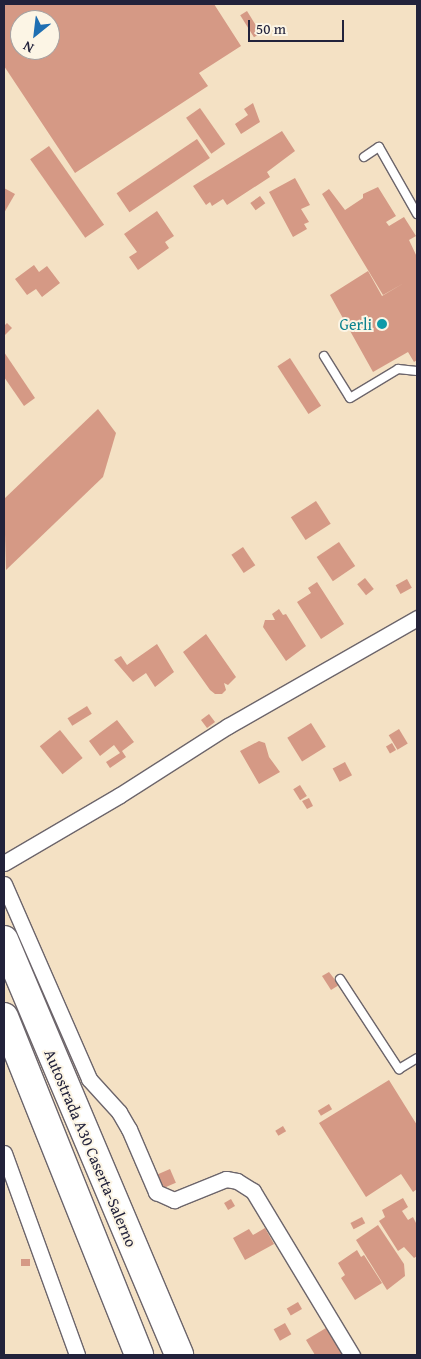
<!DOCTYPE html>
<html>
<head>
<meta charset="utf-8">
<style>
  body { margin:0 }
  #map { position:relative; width:421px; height:1359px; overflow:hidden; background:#f4e1c4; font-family:"Gentium Book Plus",serif }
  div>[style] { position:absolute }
  .building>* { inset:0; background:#d59985; transform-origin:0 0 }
  .roads { filter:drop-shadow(1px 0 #6c656b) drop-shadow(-1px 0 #6c656b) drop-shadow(0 1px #6c656b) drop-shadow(0 -1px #6c656b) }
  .lane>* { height:8px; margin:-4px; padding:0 4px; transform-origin:4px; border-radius:4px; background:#fff }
  .street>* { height:15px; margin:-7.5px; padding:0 7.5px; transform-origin:7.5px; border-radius:7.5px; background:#fff }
  .highway>* { height:28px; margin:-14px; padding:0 14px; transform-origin:14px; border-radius:14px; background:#fff }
  .dots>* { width:14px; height:14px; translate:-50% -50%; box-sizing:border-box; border:2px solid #fcf5e5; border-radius:50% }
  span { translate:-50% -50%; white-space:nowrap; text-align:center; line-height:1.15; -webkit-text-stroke:4px #fcf5e5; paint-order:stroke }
  .culture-label { font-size:16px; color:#0d838f }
  .right { translate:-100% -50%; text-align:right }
  .street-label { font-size:16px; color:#22223b }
  .frame { position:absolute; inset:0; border:5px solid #22223b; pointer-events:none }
  .north { position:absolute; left:10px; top:10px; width:50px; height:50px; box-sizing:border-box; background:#fcf5e5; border:1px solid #a5a1a1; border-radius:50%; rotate:209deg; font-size:14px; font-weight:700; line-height:20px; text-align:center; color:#22223b }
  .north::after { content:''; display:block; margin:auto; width:18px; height:22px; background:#1f6fb2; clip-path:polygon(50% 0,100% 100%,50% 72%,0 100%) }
  .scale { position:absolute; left:248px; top:20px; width:96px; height:22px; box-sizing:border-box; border:2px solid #22223b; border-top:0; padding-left:6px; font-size:15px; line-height:18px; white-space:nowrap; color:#22223b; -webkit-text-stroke:4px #fcf5e5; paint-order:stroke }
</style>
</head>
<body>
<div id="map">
  <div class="building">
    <i style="clip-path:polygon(evenodd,4px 4px,214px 4px,241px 46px,199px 73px,208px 86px,75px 173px,4px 66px,4px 4px,20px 20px,50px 20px,50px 50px,20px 50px,20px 20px)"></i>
    <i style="left:247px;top:11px;width:26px;height:8px;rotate:58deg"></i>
    <i style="clip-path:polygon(253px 103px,260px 122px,241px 134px,235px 124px,248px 115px,244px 109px)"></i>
    <i style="left:200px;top:108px;width:44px;height:17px;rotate:55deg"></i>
    <i style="clip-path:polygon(282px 131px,295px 151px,267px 172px,270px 177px,227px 205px,223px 199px,212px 206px,210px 202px,206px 205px,193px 186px)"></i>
    <i style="left:197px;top:139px;width:23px;height:97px;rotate:56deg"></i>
    <i style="left:49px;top:146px;width:96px;height:23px;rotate:55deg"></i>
    <i style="clip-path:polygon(295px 178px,310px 205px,301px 209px,309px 222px,304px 224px,307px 229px,293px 237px,269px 192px)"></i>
    <i style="clip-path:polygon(378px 187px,396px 216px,386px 222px,389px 226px,404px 217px,416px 236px,409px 240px,417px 257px,417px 360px,414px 362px,408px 352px,373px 372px,330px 295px,368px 271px,382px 296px,404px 283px,383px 295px,322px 194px,329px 189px,345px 210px,363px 198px,363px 194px)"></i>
    <i style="clip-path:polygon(4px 188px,15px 194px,4px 213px)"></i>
    <i style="left:260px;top:196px;width:9px;height:12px;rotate:54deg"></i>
    <i style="clip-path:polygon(157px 211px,174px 236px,165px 242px,169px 248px,138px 270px,129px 257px,137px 252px,124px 234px)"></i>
    <i style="clip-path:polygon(34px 265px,39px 272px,47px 266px,60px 283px,42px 297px,36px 289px,27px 295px,15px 279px)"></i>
    <i style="clip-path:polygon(7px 323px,12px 328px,5px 335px,4px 326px)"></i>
    <i style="clip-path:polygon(4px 352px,35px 398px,24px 406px,4px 377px)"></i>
    <i style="left:290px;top:358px;width:57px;height:15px;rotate:57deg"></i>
    <i style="clip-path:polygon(98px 409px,116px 433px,103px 477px,6px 570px,4px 499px)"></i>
    <i style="left:316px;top:501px;width:27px;height:30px;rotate:57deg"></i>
    <i style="left:339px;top:542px;width:29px;height:27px;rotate:56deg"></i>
    <i style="left:243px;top:547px;width:22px;height:14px;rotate:56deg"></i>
    <i style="left:365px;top:578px;width:14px;height:10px;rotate:51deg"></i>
    <i style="left:407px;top:579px;width:10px;height:13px;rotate:61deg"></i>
    <i style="clip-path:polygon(317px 582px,344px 624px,321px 639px,297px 602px,311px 593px,308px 588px)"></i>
    <i style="clip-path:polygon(279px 609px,283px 615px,286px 614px,306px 646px,286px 661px,263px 627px,265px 620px,275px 620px,272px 614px)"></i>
    <i style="clip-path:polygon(206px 634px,236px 677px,228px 685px,224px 683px,226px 690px,222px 694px,215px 694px,210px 690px,183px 652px)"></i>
    <i style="clip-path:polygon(157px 644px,174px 672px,155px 687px,146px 673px,133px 682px,114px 660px,121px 656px,127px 665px)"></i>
    <i style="left:87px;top:706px;width:9px;height:23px;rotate:58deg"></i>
    <i style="left:209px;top:714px;width:10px;height:10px;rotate:53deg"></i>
    <i style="clip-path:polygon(117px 720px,134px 742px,122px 751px,126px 757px,110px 768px,106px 762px,120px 753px,114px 745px,100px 756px,89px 741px)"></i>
    <i style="left:311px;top:723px;width:28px;height:28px;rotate:58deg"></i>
    <i style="left:399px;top:729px;width:17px;height:12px;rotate:59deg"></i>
    <i style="left:60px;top:730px;width:36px;height:26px;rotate:51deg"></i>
    <i style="clip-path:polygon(259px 741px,265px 743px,269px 757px,280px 772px,259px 784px,240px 751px)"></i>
    <i style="left:392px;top:743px;width:8px;height:7px;rotate:60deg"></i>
    <i style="left:345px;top:762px;width:15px;height:14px;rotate:62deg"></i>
    <i style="left:300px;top:785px;width:13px;height:8px;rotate:58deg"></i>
    <i style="clip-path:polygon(309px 798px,313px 806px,307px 809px,302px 801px)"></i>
    <i style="clip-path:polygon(329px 972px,339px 985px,331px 990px,322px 976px)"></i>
    <i style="clip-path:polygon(389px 1080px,417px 1125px,417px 1189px,413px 1192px,401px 1174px,366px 1197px,319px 1123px)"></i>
    <i style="left:329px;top:1104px;width:6px;height:13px;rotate:59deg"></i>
    <i style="left:283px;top:1126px;width:6px;height:9px;rotate:59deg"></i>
    <i style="left:170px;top:1169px;width:15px;height:17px;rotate:67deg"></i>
    <i style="clip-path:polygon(403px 1198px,408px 1207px,402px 1211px,408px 1220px,413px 1217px,417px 1225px,417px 1256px,414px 1258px,404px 1247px,398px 1251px,379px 1221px,385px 1217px,382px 1210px)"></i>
    <i style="left:231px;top:1199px;width:8px;height:8px;rotate:60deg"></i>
    <i style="left:362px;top:1217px;width:7px;height:13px;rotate:63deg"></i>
    <i style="clip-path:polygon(378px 1225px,404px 1264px,405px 1276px,387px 1290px,356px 1240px)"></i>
    <i style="clip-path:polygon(265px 1228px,274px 1244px,245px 1260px,233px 1238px,249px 1229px,253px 1235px)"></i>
    <i style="clip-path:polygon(357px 1250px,361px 1257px,364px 1255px,382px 1283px,355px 1300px,341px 1278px,345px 1275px,338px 1263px)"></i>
    <i style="left:21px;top:1259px;width:9px;height:7px"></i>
    <i style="left:298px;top:1302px;width:8px;height:13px;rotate:60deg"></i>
    <i style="left:285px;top:1323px;width:13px;height:13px;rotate:61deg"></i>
    <i style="clip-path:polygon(326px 1328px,343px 1355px,315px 1355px,306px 1340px)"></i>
  </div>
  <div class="roads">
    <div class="lane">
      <i style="left:364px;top:157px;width:18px;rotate:-34deg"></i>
      <i style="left:379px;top:147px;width:77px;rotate:60.4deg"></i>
      <i style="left:324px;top:356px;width:49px;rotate:58.2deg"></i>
      <i style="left:350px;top:398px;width:56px;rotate:-31.1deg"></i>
      <i style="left:398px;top:369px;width:19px;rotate:6deg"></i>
      <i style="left:340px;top:979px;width:108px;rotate:56.8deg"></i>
      <i style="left:399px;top:1069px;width:21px;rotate:-31deg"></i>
    </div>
    <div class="street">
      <i style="left:4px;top:863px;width:134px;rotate:-30.4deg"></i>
      <i style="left:120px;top:795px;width:128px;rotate:-32.6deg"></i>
      <i style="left:228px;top:726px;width:218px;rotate:-29.7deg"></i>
      <i style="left:4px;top:884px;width:213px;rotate:66.4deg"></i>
      <i style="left:89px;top:1079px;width:45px;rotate:47.7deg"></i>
      <i style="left:119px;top:1112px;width:20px;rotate:60deg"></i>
      <i style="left:129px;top:1129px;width:69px;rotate:66.8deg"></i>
      <i style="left:156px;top:1192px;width:20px;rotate:24deg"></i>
      <i style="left:174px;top:1200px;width:56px;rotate:-22deg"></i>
      <i style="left:226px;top:1179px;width:11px;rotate:10deg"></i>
      <i style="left:237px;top:1181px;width:19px;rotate:32deg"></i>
      <i style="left:253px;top:1191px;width:192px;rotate:58.9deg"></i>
      <i style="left:4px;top:1153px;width:215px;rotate:70.1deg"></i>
    </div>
    <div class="highway">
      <i style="left:4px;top:940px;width:450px;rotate:67.1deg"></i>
      <i style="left:4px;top:1017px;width:364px;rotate:68.2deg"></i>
    </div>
  </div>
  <div class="dots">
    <i style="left:382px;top:324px;background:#0f9aa8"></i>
  </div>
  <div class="culture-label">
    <span class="right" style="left:372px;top:324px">Gerli</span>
  </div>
  <div class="street-label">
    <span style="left:91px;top:1148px;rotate:67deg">Autostrada A30 Caserta-Salerno</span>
  </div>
  <div class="frame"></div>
  <div class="north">N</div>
  <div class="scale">50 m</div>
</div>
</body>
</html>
